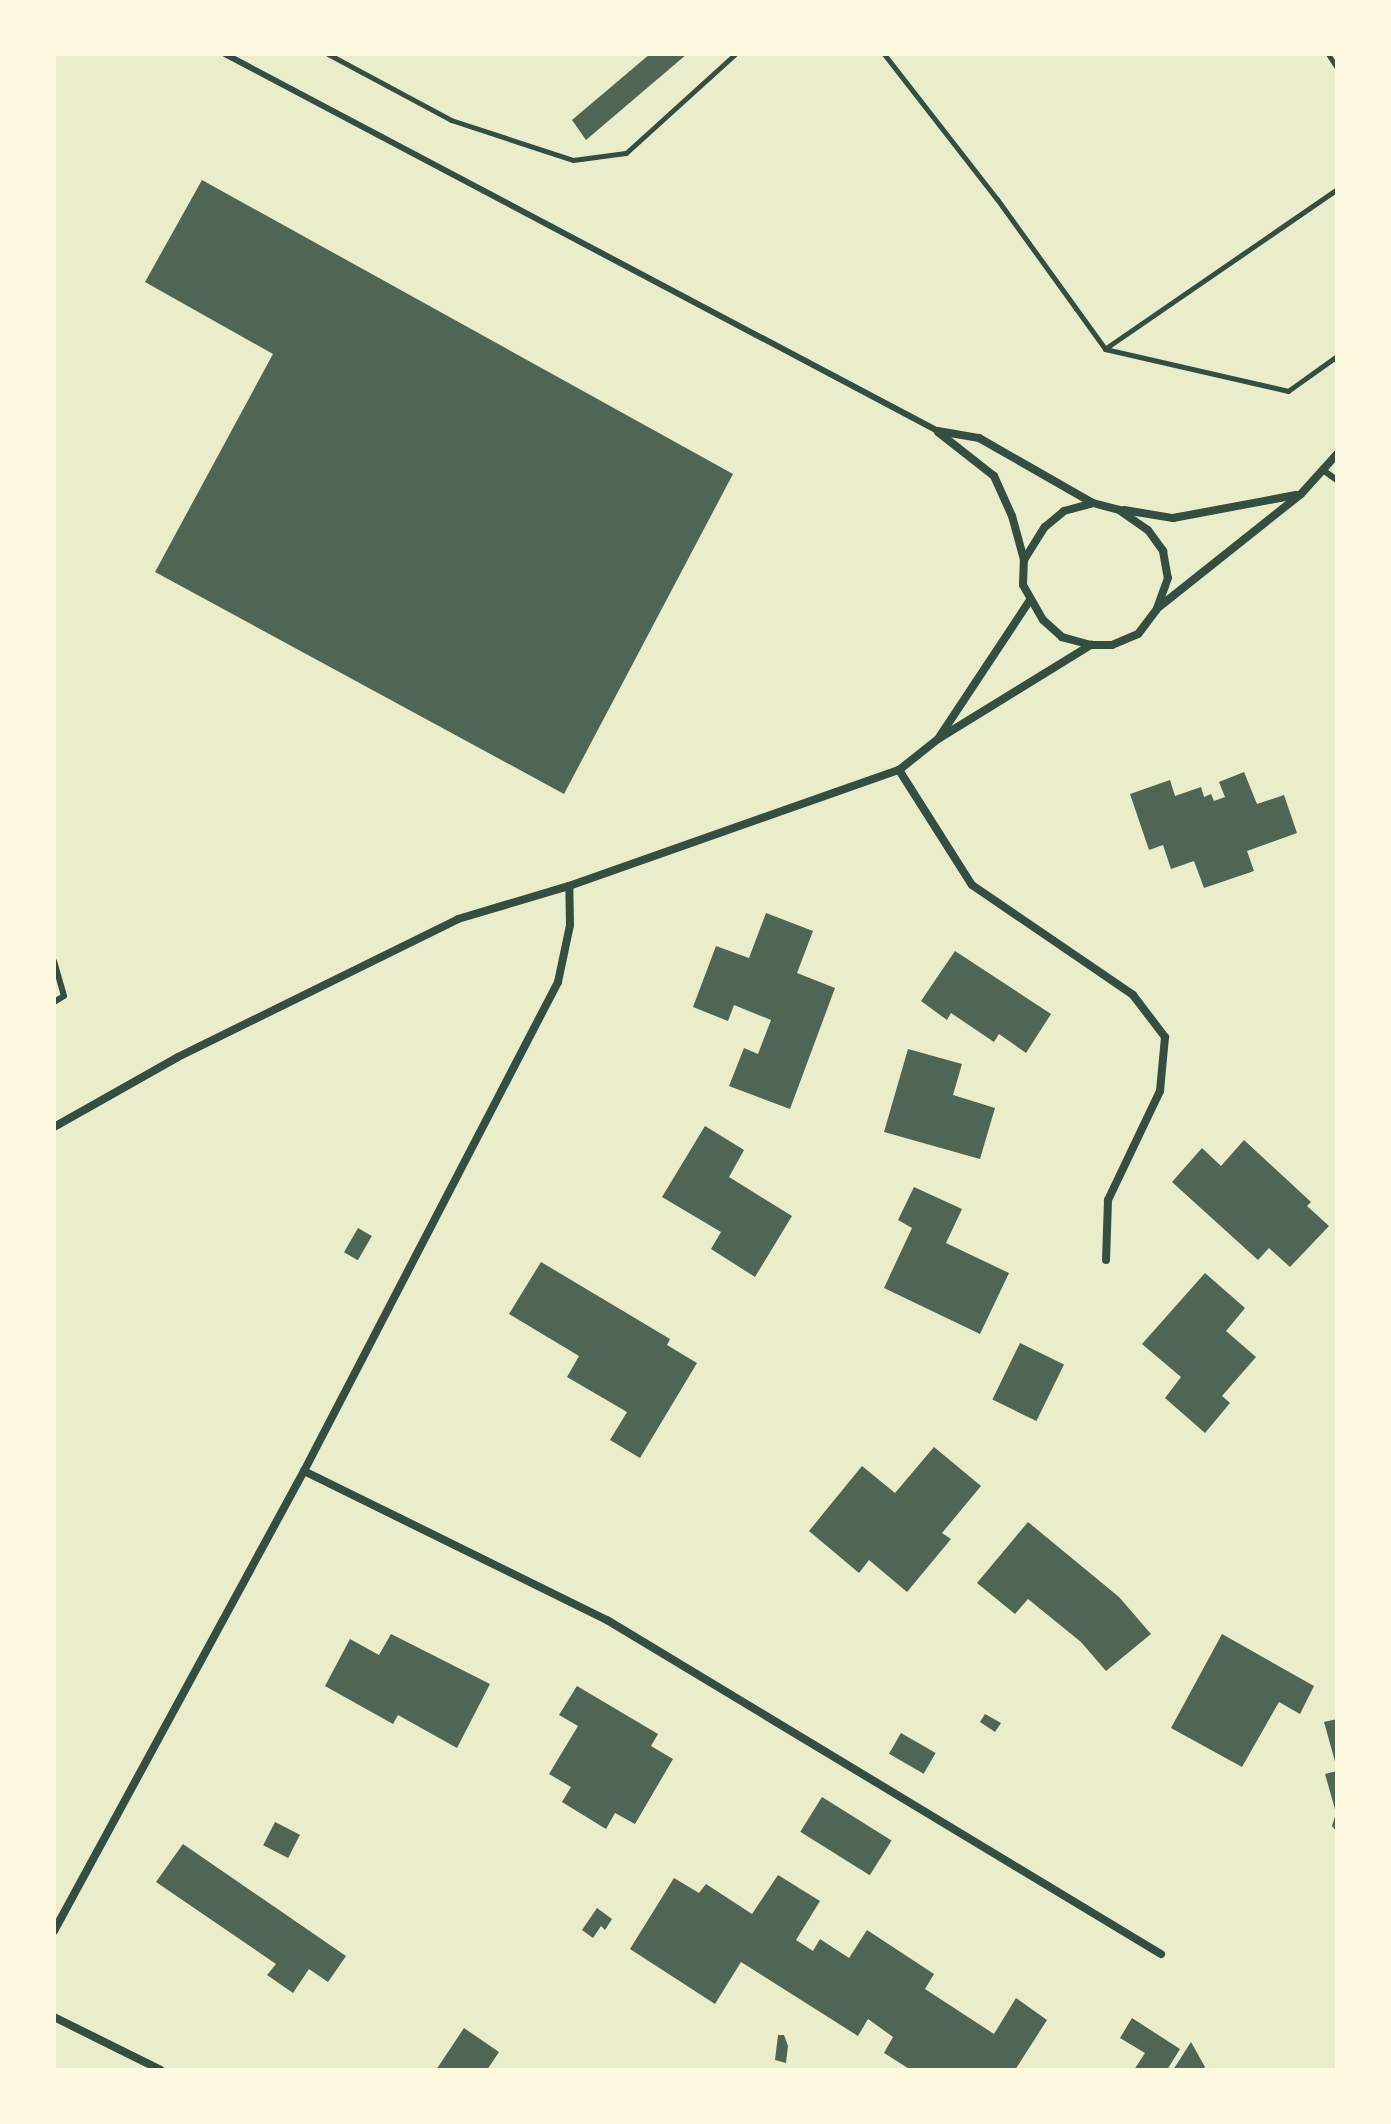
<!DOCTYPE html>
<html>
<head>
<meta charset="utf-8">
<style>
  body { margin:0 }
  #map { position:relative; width:1391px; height:2124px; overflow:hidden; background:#e9edc9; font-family:"Sofia Sans Condensed",sans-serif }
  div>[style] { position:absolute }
  .building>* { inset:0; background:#4f6655; transform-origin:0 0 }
  .path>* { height:5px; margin:-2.5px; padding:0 2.5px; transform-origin:2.5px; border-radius:2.5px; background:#344e41 }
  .service>* { height:6px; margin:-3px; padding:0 3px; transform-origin:3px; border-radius:3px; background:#344e41 }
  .minor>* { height:8px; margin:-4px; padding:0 4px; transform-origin:4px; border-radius:4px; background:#344e41 }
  span { translate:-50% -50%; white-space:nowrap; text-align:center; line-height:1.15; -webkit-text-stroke:6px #fefae0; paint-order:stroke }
  .frame { position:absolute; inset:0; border:56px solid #fefae0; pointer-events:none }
</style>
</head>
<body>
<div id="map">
  <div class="building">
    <i style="clip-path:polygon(650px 54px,687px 54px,586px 140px,572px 120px)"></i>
    <i style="clip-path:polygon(202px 180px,733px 474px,564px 794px,155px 572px,273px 354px,145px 282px)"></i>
    <i style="clip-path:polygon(1244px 772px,1257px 804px,1284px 795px,1297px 833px,1247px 851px,1254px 871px,1204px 888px,1194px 861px,1171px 869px,1163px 845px,1149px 850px,1130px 794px,1170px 780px,1175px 796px,1201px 787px,1204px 797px,1211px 794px,1214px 801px,1225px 797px,1219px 782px)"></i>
    <i style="clip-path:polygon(766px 913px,813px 931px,797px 973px,835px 988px,790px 1109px,729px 1086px,744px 1048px,758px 1054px,771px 1020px,734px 1005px,728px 1021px,693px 1007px,716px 946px,749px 958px)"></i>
    <i style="clip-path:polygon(955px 951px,1051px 1014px,1026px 1053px,999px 1034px,994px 1042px,951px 1013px,947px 1020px,921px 1001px)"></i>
    <i style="clip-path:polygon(908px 1049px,962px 1064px,953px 1095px,995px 1108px,980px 1159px,884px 1132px)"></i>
    <i style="clip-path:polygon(705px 1126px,744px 1150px,729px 1177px,792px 1216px,755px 1277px,711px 1249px,721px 1232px,662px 1197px)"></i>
    <i style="clip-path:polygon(1244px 1140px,1311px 1202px,1307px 1206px,1329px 1226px,1290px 1267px,1269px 1248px,1258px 1260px,1172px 1182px,1202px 1148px,1221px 1166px)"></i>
    <i style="clip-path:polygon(914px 1187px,962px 1209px,946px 1243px,1009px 1273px,980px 1334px,884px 1288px,912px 1228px,898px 1220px)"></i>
    <i style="left:358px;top:1228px;width:16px;height:28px;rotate:30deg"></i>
    <i style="clip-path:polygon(541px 1262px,670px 1339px,667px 1345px,697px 1363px,640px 1458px,610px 1440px,627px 1412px,567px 1377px,579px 1356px,509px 1314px)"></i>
    <i style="clip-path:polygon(1205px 1273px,1245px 1308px,1226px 1331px,1256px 1357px,1222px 1396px,1230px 1403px,1205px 1433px,1165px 1398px,1181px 1377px,1142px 1344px)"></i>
    <i style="left:1020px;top:1343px;width:49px;height:63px;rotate:26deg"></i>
    <i style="clip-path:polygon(934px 1447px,981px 1486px,942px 1533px,951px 1539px,907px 1592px,869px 1560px,859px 1573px,809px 1531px,862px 1466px,895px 1493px)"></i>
    <i style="clip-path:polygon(1028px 1522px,1119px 1597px,1151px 1634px,1106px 1671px,1081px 1642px,1028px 1599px,1015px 1614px,977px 1583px)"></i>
    <i style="clip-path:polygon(391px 1634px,490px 1684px,457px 1748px,398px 1715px,393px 1724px,325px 1686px,350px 1639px,379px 1655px)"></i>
    <i style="clip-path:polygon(1222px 1634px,1314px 1686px,1300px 1714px,1279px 1702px,1242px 1767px,1171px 1728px)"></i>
    <i style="clip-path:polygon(577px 1686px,658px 1734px,651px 1746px,673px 1759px,635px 1824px,615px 1813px,606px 1829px,562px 1802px,571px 1787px,549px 1774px,578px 1726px,559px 1715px)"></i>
    <i style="clip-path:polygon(985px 1714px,1001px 1723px,995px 1732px,980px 1722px)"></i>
    <i style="clip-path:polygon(1337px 1719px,1337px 1765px,1336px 1765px,1324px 1722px)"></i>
    <i style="left:901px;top:1733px;width:40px;height:24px;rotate:30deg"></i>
    <i style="clip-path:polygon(1337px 1771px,1337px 1832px,1332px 1826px,1336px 1813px,1325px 1774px)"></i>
    <i style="left:822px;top:1797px;width:82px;height:41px;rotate:32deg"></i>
    <i style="left:275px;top:1822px;width:28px;height:26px;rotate:27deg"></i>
    <i style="clip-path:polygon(183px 1844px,346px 1956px,328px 1982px,309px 1969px,293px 1993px,267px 1975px,276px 1964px,156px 1882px)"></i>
    <i style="clip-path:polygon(778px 1875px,820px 1901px,796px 1940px,813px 1951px,820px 1939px,849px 1958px,867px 1930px,934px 1974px,925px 1989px,994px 2034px,1016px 1998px,1047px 2020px,1015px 2070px,911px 2070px,884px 2053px,893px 2037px,868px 2019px,858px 2036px,741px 1962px,715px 2004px,630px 1949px,674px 1878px,699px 1893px,706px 1884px,752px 1914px)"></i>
    <i style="clip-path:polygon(597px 1908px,612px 1919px,605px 1930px,601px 1926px,593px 1938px,582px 1930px)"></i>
    <i style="clip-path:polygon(1132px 2018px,1180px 2049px,1167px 2070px,1134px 2070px,1145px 2053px,1120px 2038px)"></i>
    <i style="clip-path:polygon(464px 2028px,499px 2052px,487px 2070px,436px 2070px)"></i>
    <i style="clip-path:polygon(778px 2035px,784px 2035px,788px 2046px,786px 2063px,775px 2060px)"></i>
    <i style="clip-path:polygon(1191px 2042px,1205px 2067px,1203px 2070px,1173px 2070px)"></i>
  </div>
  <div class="path">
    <i style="left:328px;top:54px;width:140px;rotate:28.2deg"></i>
    <i style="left:451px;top:120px;width:128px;rotate:18.2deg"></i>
    <i style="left:573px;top:160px;width:53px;rotate:-7.5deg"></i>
    <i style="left:626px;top:153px;width:147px;rotate:-42.2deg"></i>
    <i style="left:884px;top:54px;width:184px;rotate:52.1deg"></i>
    <i style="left:997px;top:199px;width:185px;rotate:54.2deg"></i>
    <i style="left:1105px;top:349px;width:188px;rotate:12.9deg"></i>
    <i style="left:1288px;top:391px;width:60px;rotate:-35.5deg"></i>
    <i style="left:1328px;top:54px;width:17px;rotate:57deg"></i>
    <i style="left:1106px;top:348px;width:280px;rotate:-34.5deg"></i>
  </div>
  <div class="service">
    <i style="left:225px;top:54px;width:807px;rotate:27.87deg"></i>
    <i style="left:1323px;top:470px;width:17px;rotate:36deg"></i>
    <i style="left:54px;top:961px;width:36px;rotate:74deg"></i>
    <i style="left:64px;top:996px;width:12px;rotate:149deg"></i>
  </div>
  <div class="minor">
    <i style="left:938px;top:431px;width:42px;rotate:9.7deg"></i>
    <i style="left:979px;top:438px;width:131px;rotate:29.7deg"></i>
    <i style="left:938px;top:432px;width:71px;rotate:38.2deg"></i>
    <i style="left:994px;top:476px;width:44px;rotate:65.8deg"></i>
    <i style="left:1012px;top:516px;width:46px;rotate:74.7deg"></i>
    <i style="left:1093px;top:503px;width:27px;rotate:15deg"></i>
    <i style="left:1119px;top:510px;width:35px;rotate:35deg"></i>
    <i style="left:1148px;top:530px;width:26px;rotate:54deg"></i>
    <i style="left:1163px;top:551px;width:27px;rotate:80deg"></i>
    <i style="left:1168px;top:578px;width:33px;rotate:110deg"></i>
    <i style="left:1157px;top:609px;width:31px;rotate:127deg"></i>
    <i style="left:1138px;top:634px;width:28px;rotate:157deg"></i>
    <i style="left:1112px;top:645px;width:21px;rotate:180deg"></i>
    <i style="left:1091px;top:645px;width:30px;rotate:-165deg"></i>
    <i style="left:1062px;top:637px;width:25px;rotate:-138deg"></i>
    <i style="left:1043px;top:620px;width:40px;rotate:-119.7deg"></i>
    <i style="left:1023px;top:585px;width:25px;rotate:-88deg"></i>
    <i style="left:1024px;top:560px;width:39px;rotate:-58deg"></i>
    <i style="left:1045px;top:527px;width:25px;rotate:-40deg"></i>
    <i style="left:1064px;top:511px;width:30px;rotate:-15deg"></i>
    <i style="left:1124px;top:510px;width:50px;rotate:9.3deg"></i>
    <i style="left:1173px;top:518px;width:125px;rotate:-10.6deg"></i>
    <i style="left:1159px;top:607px;width:181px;rotate:-38.5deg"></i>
    <i style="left:1301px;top:494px;width:54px;rotate:-48deg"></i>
    <i style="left:940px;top:736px;width:163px;rotate:-56.5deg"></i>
    <i style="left:899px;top:770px;width:136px;rotate:57.6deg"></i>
    <i style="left:972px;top:885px;width:195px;rotate:34.3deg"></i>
    <i style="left:1133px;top:995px;width:53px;rotate:52.7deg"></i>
    <i style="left:1165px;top:1037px;width:54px;rotate:95.3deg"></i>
    <i style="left:1160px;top:1091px;width:121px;rotate:115.5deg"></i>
    <i style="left:1108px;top:1200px;width:60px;rotate:91.9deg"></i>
    <i style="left:54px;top:1127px;width:142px;rotate:-29.4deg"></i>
    <i style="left:178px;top:1057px;width:312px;rotate:-26.2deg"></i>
    <i style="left:458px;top:919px;width:116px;rotate:-16.6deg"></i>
    <i style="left:569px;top:886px;width:350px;rotate:-19.4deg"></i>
    <i style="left:899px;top:770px;width:50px;rotate:-38.5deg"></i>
    <i style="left:938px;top:739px;width:180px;rotate:-31.6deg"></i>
    <i style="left:304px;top:1471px;width:338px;rotate:26.2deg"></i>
    <i style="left:607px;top:1620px;width:647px;rotate:31.09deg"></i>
    <i style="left:54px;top:1931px;width:524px;rotate:-61.48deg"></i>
    <i style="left:304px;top:1471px;width:551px;rotate:-62.55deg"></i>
    <i style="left:558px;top:982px;width:58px;rotate:-78.1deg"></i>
    <i style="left:570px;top:925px;width:39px;rotate:-91deg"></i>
    <i style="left:54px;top:2017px;width:119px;rotate:26.4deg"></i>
  </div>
  <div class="frame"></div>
</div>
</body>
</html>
